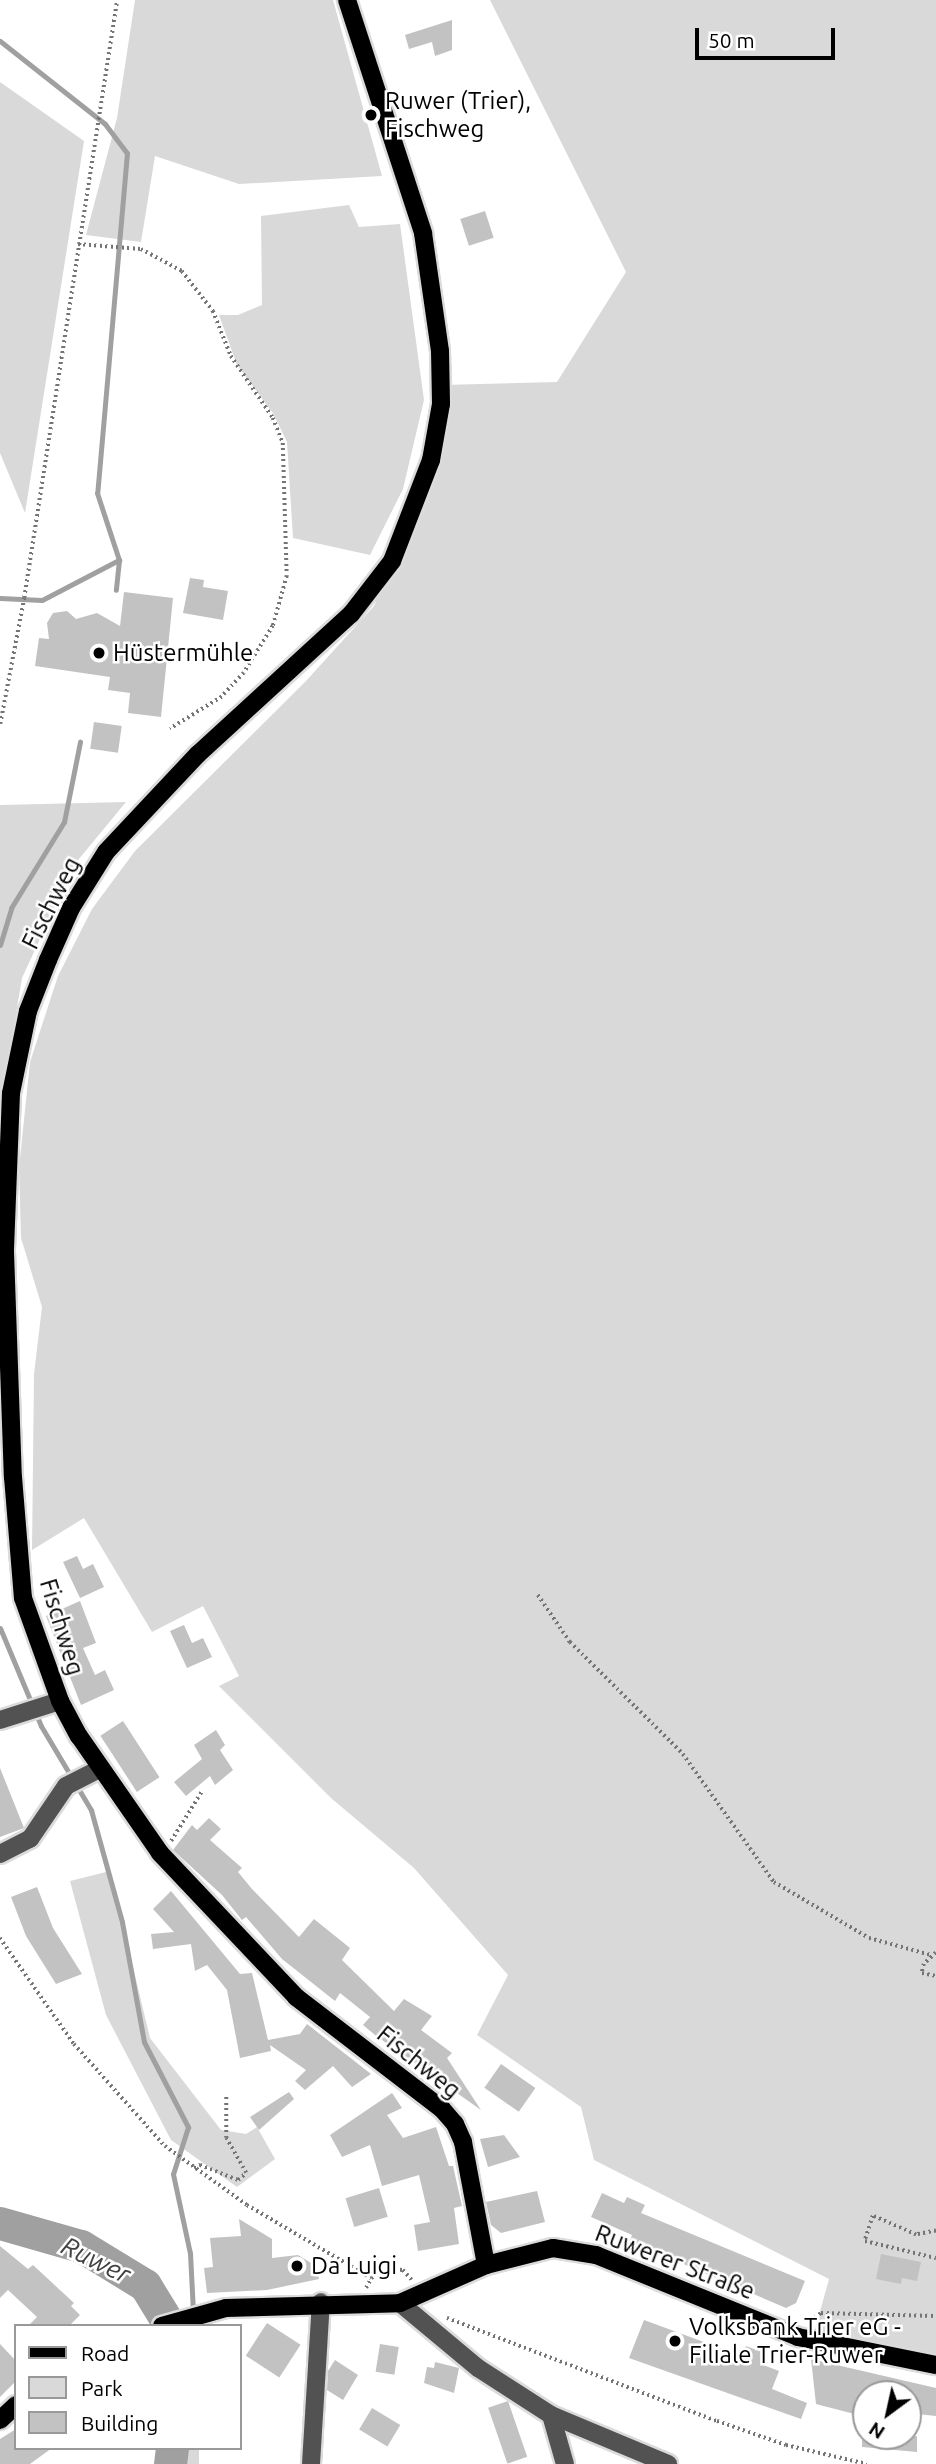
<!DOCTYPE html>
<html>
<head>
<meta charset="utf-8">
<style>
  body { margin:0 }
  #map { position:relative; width:936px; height:2464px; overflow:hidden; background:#fff; font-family:Ubuntu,sans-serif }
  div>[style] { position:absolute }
  .green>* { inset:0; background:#d9d9d9; transform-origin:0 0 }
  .stream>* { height:5px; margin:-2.5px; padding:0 2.5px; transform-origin:2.5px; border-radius:2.5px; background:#a0a0a0 }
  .river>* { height:33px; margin:-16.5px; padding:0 16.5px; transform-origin:16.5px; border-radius:16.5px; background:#a0a0a0 }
  .building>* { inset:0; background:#c2c2c2; transform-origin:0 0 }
  .path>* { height:3.5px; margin-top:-1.75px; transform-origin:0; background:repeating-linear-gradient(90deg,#747474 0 2px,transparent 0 5.5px) }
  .roads { filter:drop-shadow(2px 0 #dbdbdb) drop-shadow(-2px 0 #dbdbdb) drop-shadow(0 2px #dbdbdb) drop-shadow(0 -2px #dbdbdb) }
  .minor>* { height:18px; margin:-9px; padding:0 9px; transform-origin:9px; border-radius:9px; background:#525252 }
  .major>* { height:18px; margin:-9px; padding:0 9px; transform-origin:9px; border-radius:9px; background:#000 }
  .dots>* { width:19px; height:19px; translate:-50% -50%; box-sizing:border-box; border:4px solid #fff; border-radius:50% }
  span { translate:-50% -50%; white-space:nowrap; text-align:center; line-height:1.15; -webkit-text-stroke:5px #fff; paint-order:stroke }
  .poi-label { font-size:24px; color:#000 }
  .left { translate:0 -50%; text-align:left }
  .street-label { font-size:24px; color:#000 }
  .water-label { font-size:26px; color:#414141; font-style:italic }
  .legend { position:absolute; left:14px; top:2324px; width:228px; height:126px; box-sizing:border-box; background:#fff; border:2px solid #999; margin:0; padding:9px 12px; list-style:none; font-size:21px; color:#000 }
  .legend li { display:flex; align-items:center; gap:14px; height:35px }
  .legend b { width:35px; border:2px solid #999 }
  .north { position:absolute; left:852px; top:2380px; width:70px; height:70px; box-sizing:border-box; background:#fff; border:2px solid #999; border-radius:50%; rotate:213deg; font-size:19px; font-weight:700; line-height:28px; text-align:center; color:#000 }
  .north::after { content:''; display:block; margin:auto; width:24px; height:32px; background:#000; clip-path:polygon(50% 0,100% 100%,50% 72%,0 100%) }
  .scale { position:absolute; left:695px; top:28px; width:140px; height:32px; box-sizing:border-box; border:4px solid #000; border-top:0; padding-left:9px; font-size:21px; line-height:24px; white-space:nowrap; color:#000; -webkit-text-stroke:5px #fff; paint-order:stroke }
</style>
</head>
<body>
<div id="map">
  <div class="green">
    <i style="clip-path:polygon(135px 0,333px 0,382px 176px,239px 184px,155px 156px,141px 242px,86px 235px,117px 118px)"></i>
    <i style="clip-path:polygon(490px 0,936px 0,936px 2363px,813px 2337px,829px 2279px,594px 2160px,581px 2107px,477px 2035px,508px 1975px,414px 1868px,331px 1798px,219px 1686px,239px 1676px,203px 1606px,152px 1632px,84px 1518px,32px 1550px,34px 1374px,42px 1307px,21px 1238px,19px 1168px,30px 1062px,58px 976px,92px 909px,135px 851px,306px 681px,374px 606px,419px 499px,442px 385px,557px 382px,626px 272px)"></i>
    <i style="clip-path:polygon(0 82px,84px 141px,25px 513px,0 453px)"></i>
    <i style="clip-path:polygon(349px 205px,359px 227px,400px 224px,424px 400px,403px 489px,370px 555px,293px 538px,287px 442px,273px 413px,237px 365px,219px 315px,238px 315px,262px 305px,261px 216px)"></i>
    <i style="clip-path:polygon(126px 802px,74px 865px,22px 978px,0 1109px,0 805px)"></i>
    <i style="clip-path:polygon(110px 1871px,150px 2038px,221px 2130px,246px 2134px,257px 2127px,275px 2159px,237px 2187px,171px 2140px,106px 2015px,70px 1881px)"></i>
    <i style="left:161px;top:2448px;width:38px;height:16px"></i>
  </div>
  <div class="stream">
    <i style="left:0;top:41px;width:134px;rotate:38.3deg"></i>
    <i style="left:105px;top:124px;width:36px;rotate:53deg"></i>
    <i style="left:127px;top:153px;width:341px;rotate:95deg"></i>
    <i style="left:97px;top:493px;width:71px;rotate:71.8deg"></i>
    <i style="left:119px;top:560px;width:30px;rotate:96deg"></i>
    <i style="left:0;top:598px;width:42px;rotate:2.7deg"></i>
    <i style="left:42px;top:600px;width:87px;rotate:-27.5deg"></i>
    <i style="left:0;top:945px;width:39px;rotate:-73deg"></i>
    <i style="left:11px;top:908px;width:101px;rotate:-58.4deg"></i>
    <i style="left:64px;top:822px;width:82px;rotate:-78.7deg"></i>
    <i style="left:0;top:1628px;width:106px;rotate:67.3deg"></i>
    <i style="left:41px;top:1726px;width:98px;rotate:59.2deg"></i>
    <i style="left:91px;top:1810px;width:116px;rotate:74.5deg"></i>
    <i style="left:122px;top:1922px;width:122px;rotate:79.6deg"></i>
    <i style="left:144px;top:2042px;width:96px;rotate:62.6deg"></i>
    <i style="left:188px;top:2127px;width:49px;rotate:107.7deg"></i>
    <i style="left:173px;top:2174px;width:81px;rotate:77.9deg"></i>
    <i style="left:190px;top:2253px;width:59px;rotate:87.1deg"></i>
  </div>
  <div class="river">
    <i style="left:0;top:2223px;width:84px;rotate:15.9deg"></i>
    <i style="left:81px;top:2246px;width:75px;rotate:31.4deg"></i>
    <i style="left:145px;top:2285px;width:48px;rotate:58.6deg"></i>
    <i style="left:170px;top:2464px;width:16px;rotate:-83deg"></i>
  </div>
  <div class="building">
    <i style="clip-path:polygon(452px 20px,452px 50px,435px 56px,432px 42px,409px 49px,405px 35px)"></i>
    <i style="left:485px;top:211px;width:28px;height:26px;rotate:72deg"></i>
    <i style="clip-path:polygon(190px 578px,204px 580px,203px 587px,228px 591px,223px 620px,183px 613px)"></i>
    <i style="clip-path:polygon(124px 592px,173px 598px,161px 717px,128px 713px,130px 693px,108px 690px,110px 677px,35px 666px,39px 638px,49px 639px,47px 623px,53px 613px,67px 611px,76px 619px,97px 613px,120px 626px)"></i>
    <i style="left:94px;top:722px;width:28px;height:27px;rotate:8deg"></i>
    <i style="clip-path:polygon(77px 1556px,83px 1569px,93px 1564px,104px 1587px,80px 1598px,63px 1562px)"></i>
    <i style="clip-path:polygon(80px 1601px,96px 1643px,83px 1648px,95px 1675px,105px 1670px,114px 1690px,81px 1705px,46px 1616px)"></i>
    <i style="clip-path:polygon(184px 1625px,192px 1643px,203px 1638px,212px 1657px,187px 1668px,170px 1631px)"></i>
    <i style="left:123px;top:1721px;width:67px;height:27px;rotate:57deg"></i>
    <i style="clip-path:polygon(216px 1730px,225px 1745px,220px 1750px,233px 1770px,215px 1785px,210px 1776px,186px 1796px,174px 1782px,202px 1759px,194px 1745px)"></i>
    <i style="clip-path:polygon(0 1768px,24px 1828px,0 1837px)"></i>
    <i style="clip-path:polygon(209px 1818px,221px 1829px,210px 1840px,242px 1868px,238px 1872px,252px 1889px,296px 1934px,299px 1937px,314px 1919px,350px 1948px,342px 1960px,394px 2011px,404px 1999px,432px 2016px,421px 2030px,452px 2053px,447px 2058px,481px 2110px,375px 2035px,363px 2025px,370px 2017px,340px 1993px,335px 2001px,282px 1959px,246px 1917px,242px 1920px,222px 1895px,173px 1850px,192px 1825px,197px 1830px)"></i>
    <i style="clip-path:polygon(37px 1887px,53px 1928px,82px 1974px,56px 1984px,26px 1936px,11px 1897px)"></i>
    <i style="clip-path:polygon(171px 1891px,240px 1974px,252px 1973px,268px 2040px,300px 2034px,307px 2024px,371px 2074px,352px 2087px,333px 2066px,305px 2090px,295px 2081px,306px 2070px,270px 2045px,271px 2051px,240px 2058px,227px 1990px,207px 1965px,195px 1971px,191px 1944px,153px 1949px,151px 1934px,174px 1932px,153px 1909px)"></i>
    <i style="left:501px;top:2064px;width:42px;height:29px;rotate:35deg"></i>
    <i style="clip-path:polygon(289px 2092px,294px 2099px,259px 2130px,250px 2117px)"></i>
    <i style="clip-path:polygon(392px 2093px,402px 2108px,387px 2115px,403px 2138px,436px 2127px,449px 2166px,453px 2166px,462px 2206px,454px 2208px,459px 2244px,418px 2251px,414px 2225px,430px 2222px,419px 2175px,382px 2186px,370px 2145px,342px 2157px,330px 2135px)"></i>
    <i style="clip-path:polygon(504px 2135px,520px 2157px,488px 2167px,480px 2139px)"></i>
    <i style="left:379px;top:2188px;width:30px;height:35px;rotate:73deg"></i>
    <i style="clip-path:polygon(537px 2191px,545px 2222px,501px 2233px,491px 2225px,486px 2202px)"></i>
    <i style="clip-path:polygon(602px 2193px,624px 2203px,627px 2197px,645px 2205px,641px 2213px,805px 2281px,796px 2303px,786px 2308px,630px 2241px,632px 2235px,591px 2217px)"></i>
    <i style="clip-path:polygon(239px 2219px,272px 2239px,272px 2258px,298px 2255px,316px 2266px,319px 2279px,267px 2290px,207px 2293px,204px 2268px,213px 2267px,210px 2238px,241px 2236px)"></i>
    <i style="clip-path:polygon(0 2246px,28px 2269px,33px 2265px,74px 2303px,71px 2306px,80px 2315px,69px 2326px,28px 2326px,37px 2317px,8px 2290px,0 2298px)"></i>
    <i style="clip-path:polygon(881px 2254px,921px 2262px,917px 2281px,902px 2278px,901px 2284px,876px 2279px)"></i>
    <i style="clip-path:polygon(644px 2320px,742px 2356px,746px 2346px,765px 2353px,761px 2364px,779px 2371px,772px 2389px,807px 2403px,801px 2419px,629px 2358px)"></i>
    <i style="left:267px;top:2323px;width:40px;height:39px;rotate:33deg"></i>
    <i style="clip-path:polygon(0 2344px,16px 2361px,16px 2381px,0 2397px)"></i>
    <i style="left:380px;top:2344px;width:19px;height:28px;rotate:9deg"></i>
    <i style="clip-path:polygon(811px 2359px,936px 2388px,936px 2416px,908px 2413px,908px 2394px,866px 2394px,866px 2417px,816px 2404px)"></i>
    <i style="clip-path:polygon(335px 2360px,358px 2375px,343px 2400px,327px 2390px,328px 2371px)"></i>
    <i style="clip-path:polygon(435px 2362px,459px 2368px,454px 2393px,424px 2383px,427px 2367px,434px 2368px)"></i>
    <i style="left:508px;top:2401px;width:59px;height:21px;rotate:71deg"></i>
    <i style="left:372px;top:2408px;width:33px;height:25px;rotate:31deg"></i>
    <i style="clip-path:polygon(16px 2429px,16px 2448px,52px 2448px,30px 2464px,0 2464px,0 2439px)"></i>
    <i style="clip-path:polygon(862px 2436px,917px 2436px,917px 2452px,862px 2447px)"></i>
  </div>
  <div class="path">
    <i style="left:78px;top:244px;width:63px;rotate:4.5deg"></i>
    <i style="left:141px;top:249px;width:47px;rotate:28.2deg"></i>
    <i style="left:182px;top:271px;width:51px;rotate:52.2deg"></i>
    <i style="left:213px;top:311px;width:48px;rotate:68.2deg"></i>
    <i style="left:231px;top:356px;width:75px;rotate:55.9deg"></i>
    <i style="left:273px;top:418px;width:27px;rotate:68deg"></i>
    <i style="left:283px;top:443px;width:133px;rotate:88.3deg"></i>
    <i style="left:287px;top:576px;width:52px;rotate:105.6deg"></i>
    <i style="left:273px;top:626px;width:55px;rotate:121.7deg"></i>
    <i style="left:244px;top:673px;width:33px;rotate:133deg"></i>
    <i style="left:222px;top:697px;width:61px;rotate:148.4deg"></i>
    <i style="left:0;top:724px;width:128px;rotate:-79.2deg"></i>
    <i style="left:24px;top:598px;width:605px;rotate:-81.16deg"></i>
    <i style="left:538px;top:1595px;width:57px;rotate:55.8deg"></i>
    <i style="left:570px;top:1642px;width:159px;rotate:44.7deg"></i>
    <i style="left:683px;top:1754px;width:157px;rotate:54.6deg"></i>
    <i style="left:774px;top:1882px;width:110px;rotate:30.5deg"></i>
    <i style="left:869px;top:1938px;width:64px;rotate:15.3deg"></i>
    <i style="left:171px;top:1841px;width:59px;rotate:-58.2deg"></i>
    <i style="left:0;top:1938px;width:129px;rotate:55.1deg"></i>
    <i style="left:74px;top:2044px;width:137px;rotate:48.3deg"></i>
    <i style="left:165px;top:2146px;width:101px;rotate:35.7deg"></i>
    <i style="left:247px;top:2205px;width:144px;rotate:30.5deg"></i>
    <i style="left:936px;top:1953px;width:16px;rotate:137deg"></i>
    <i style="left:924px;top:1964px;width:9px;rotate:103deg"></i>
    <i style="left:922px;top:1973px;width:14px;rotate:12deg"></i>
    <i style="left:194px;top:2168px;width:7px;rotate:-27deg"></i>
    <i style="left:200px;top:2165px;width:41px;rotate:21.5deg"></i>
    <i style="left:238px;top:2180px;width:11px;rotate:-41deg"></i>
    <i style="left:246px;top:2173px;width:40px;rotate:-119.7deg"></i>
    <i style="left:226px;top:2138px;width:42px;rotate:-90deg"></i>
    <i style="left:936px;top:2231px;width:20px;rotate:169deg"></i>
    <i style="left:916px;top:2235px;width:47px;rotate:-156.2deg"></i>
    <i style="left:873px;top:2216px;width:26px;rotate:108deg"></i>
    <i style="left:865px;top:2241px;width:73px;rotate:13.5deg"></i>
    <i style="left:366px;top:2288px;width:11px;rotate:-63deg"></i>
    <i style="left:371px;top:2278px;width:20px;rotate:-27deg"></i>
    <i style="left:389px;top:2269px;width:14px;rotate:4deg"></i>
    <i style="left:403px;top:2270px;width:13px;rotate:48deg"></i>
    <i style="left:447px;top:2318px;width:289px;rotate:20.9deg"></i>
    <i style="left:717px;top:2421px;width:73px;rotate:19.2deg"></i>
    <i style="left:786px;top:2445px;width:83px;rotate:13.2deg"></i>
    <i style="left:810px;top:2321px;width:14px;rotate:-36deg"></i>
    <i style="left:821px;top:2313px;width:115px;rotate:1.5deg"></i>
  </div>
  <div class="roads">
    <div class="minor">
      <i style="left:0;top:1720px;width:63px;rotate:-17.6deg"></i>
      <i style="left:0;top:1854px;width:34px;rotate:-27deg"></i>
      <i style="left:30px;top:1839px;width:64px;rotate:-55.8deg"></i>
      <i style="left:66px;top:1786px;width:39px;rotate:-27deg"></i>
      <i style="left:400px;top:2303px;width:102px;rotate:39.8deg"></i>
      <i style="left:478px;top:2368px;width:87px;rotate:32.8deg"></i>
      <i style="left:551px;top:2415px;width:51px;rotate:74.1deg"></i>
      <i style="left:551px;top:2415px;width:127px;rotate:22.7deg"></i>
      <i style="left:311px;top:2464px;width:162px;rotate:-86.5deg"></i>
    </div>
    <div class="major">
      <i style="left:347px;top:0;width:245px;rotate:71.9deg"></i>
      <i style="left:423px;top:233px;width:119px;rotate:81.8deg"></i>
      <i style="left:440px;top:351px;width:53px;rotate:88.9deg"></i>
      <i style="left:441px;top:404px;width:57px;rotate:100.1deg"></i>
      <i style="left:431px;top:460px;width:108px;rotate:111.1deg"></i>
      <i style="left:392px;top:561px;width:67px;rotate:127.7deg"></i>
      <i style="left:351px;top:614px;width:207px;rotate:137.5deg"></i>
      <i style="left:198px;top:754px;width:134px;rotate:133.2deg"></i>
      <i style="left:106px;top:852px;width:66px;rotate:122deg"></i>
      <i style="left:71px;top:908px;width:57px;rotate:113.9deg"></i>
      <i style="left:48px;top:960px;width:55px;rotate:111.4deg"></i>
      <i style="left:28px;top:1011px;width:84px;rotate:101.7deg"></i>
      <i style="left:11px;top:1093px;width:159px;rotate:92.2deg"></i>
      <i style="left:5px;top:1252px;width:225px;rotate:88deg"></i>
      <i style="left:13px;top:1477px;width:121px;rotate:85.3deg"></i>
      <i style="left:23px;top:1598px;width:109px;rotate:70.2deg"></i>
      <i style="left:60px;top:1701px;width:40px;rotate:62deg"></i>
      <i style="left:79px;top:1736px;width:142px;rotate:55.3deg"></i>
      <i style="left:160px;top:1853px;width:198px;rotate:46.6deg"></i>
      <i style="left:296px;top:1997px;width:184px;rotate:37.5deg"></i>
      <i style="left:442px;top:2109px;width:20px;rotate:49deg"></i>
      <i style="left:455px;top:2124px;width:20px;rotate:66deg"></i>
      <i style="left:463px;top:2142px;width:125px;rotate:79.4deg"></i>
      <i style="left:162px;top:2326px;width:66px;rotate:-15.7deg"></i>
      <i style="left:226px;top:2308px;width:174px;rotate:-1.6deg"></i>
      <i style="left:400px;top:2303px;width:94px;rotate:-23.8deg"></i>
      <i style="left:486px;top:2265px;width:69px;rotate:-14.2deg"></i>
      <i style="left:553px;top:2248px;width:44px;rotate:9.2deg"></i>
      <i style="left:596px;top:2255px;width:218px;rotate:22.1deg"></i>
      <i style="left:798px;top:2337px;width:141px;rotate:11.5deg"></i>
      <i style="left:0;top:2420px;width:22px;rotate:-43deg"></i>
    </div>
  </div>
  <div class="dots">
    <i style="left:371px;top:115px;background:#000"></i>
    <i style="left:99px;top:653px;background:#000"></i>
    <i style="left:297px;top:2266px;background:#000"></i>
    <i style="left:675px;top:2341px;background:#000"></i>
  </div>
  <div class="poi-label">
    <span class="left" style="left:385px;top:115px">Ruwer (Trier),<br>Fischweg</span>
    <span class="left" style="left:113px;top:653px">Hüstermühle</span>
    <span class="left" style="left:311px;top:2266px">Da Luigi</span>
    <span class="left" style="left:689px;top:2341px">Volksbank Trier eG -<br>Filiale Trier-Ruwer</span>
  </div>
  <div class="street-label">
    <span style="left:51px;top:903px;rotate:-63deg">Fischweg</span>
    <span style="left:62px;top:1627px;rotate:73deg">Fischweg</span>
    <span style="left:419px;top:2062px;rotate:39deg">Fischweg</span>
    <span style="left:675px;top:2262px;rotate:21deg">Ruwerer Straße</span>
  </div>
  <div class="water-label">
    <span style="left:96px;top:2260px;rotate:26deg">Ruwer</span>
  </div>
  <ul class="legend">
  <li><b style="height:9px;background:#000"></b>Road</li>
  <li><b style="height:19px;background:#d9d9d9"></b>Park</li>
  <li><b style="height:19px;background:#c2c2c2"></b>Building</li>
  </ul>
  <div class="north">N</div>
  <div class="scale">50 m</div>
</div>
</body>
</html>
